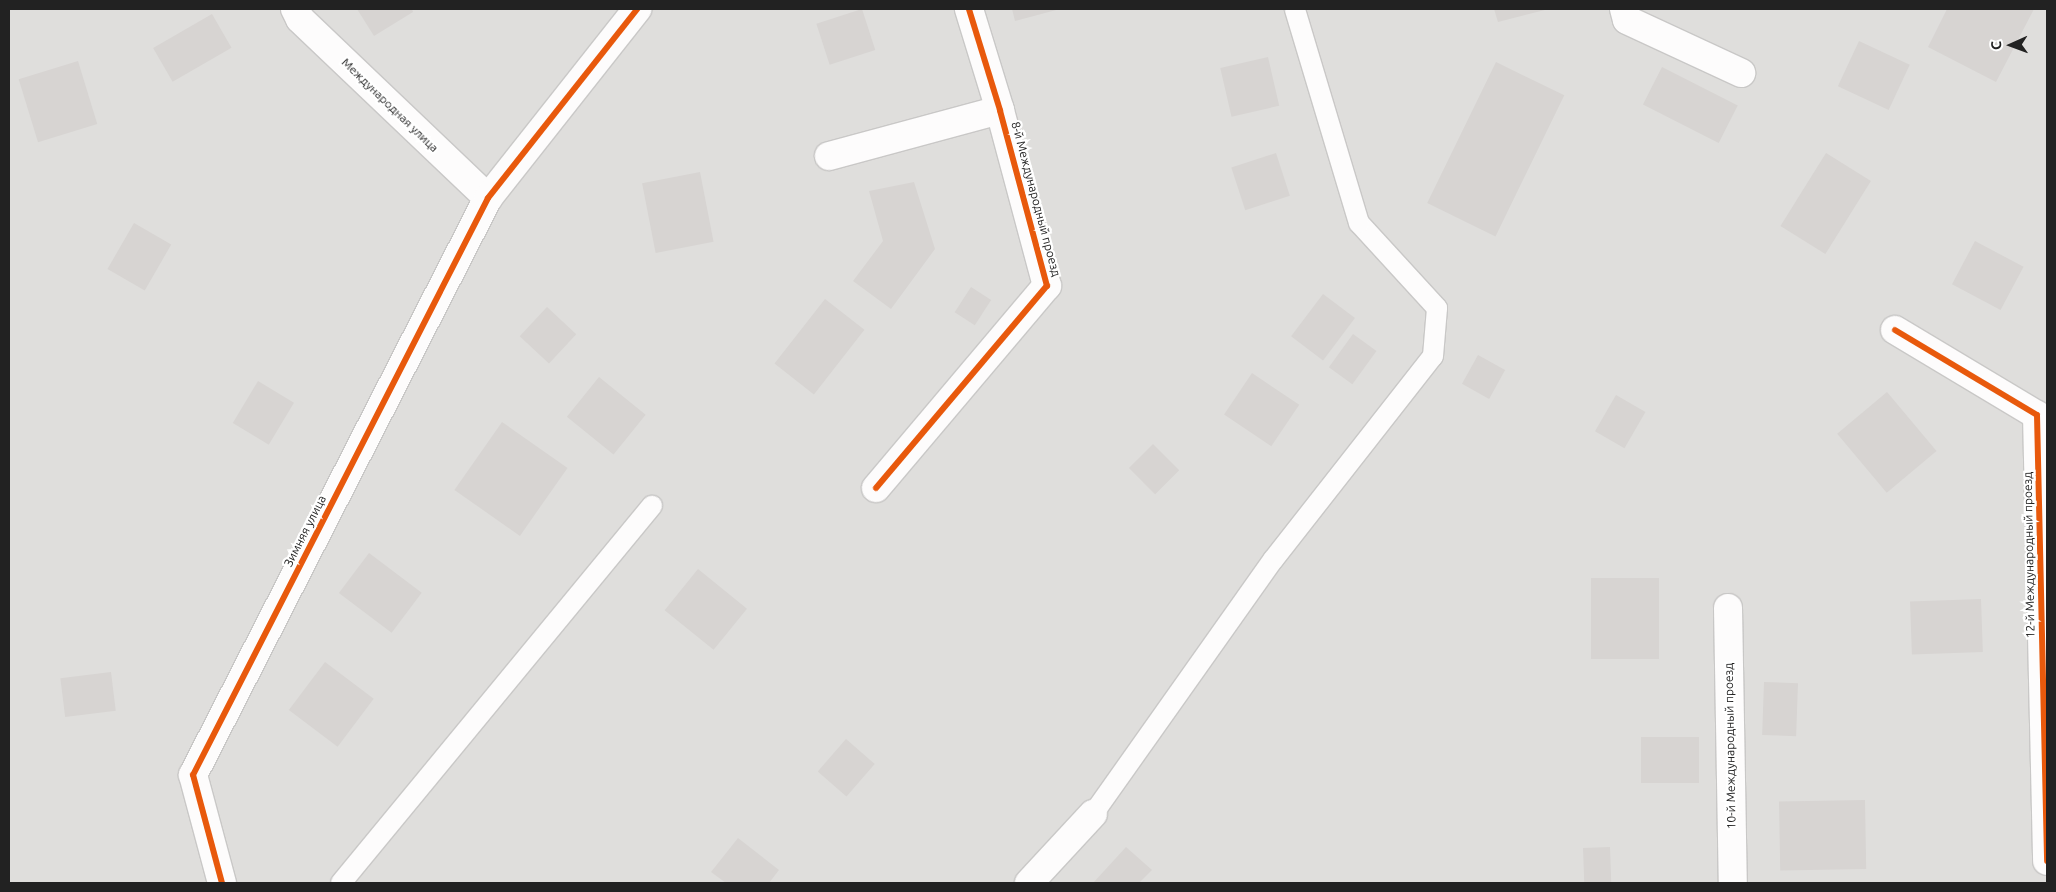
<!DOCTYPE html>
<html>
<head>
<meta charset="utf-8">
<style>
  body { margin:0 }
  #map { position:relative; width:2056px; height:892px; overflow:hidden; background:#f0eeeb; font-family:Ubuntu,sans-serif }
  div>[style] { position:absolute }
  .residential>* { inset:0; background:#dfdedc; transform-origin:0 0 }
  .building>* { inset:0; background:#d7d4d2; transform-origin:0 0 }
  .roads { filter:drop-shadow(1px 0 #c9c8c7) drop-shadow(-1px 0 #c9c8c7) drop-shadow(0 1px #c9c8c7) drop-shadow(0 -1px #c9c8c7) }
  .lane>* { height:20px; margin:-10px; padding:0 10px; transform-origin:10px; border-radius:10px; background:#fdfcfc }
  .street>* { height:28px; margin:-14px; padding:0 14px; transform-origin:14px; border-radius:14px; background:#fdfcfc }
  .cycleway>* { height:6px; margin:-3px; padding:0 3px; transform-origin:3px; border-radius:3px; background:#e8590c }
  span { translate:-50% -50%; white-space:nowrap; text-align:center; line-height:1.15; -webkit-text-stroke:4.5px #fff; paint-order:stroke }
  .street-label { font-size:12px; color:#222 }
  .frame { position:absolute; inset:0; border:10px solid #222; pointer-events:none }
  .north { position:absolute; left:1986px; top:20px; width:50px; height:50px; -webkit-text-stroke:4px #fff; paint-order:stroke; rotate:268deg; font-size:14px; font-weight:700; line-height:20px; text-align:center; color:#222 }
  .north::after { content:''; display:block; margin:auto; width:18px; height:22px; background:#222; clip-path:polygon(50% 0,100% 100%,50% 72%,0 100%) }
</style>
</head>
<body>
<div id="map">
  <div class="residential">
    <i style="left:9px;top:9px;width:2038px;height:874px"></i>
  </div>
  <div class="building">
    <i style="clip-path:polygon(357px 9px,412px 9px,413px 12px,374px 36px)"></i>
    <i style="left:862px;top:9px;width:43px;height:48px;rotate:72deg"></i>
    <i style="clip-path:polygon(1012px 9px,1060px 9px,1015px 21px)"></i>
    <i style="clip-path:polygon(1494px 9px,1549px 9px,1498px 22px)"></i>
    <i style="clip-path:polygon(1947px 9px,2034px 9px,1996px 82px,1928px 47px)"></i>
    <i style="left:212px;top:14px;width:39px;height:68px;rotate:60deg"></i>
    <i style="left:1859px;top:41px;width:56px;height:50px;rotate:25deg"></i>
    <i style="left:1268px;top:57px;width:50px;height:49px;rotate:77deg"></i>
    <i style="left:78px;top:61px;width:66px;height:62px;rotate:73deg"></i>
    <i style="left:1496px;top:62px;width:76px;height:157px;rotate:26deg"></i>
    <i style="left:1662px;top:67px;width:85px;height:42px;rotate:27deg"></i>
    <i style="left:1276px;top:153px;width:45px;height:47px;rotate:72deg"></i>
    <i style="left:1826px;top:153px;width:53px;height:86px;rotate:32deg"></i>
    <i style="left:700px;top:172px;width:71px;height:59px;rotate:79deg"></i>
    <i style="clip-path:polygon(914px 182px,935px 249px,891px 309px,853px 281px,883px 241px,869px 191px)"></i>
    <i style="left:134px;top:223px;width:43px;height:53px;rotate:30deg"></i>
    <i style="left:1975px;top:241px;width:55px;height:49px;rotate:28deg"></i>
    <i style="left:971px;top:287px;width:24px;height:30px;rotate:33deg"></i>
    <i style="left:1323px;top:294px;width:40px;height:53px;rotate:37deg"></i>
    <i style="left:825px;top:299px;width:50px;height:82px;rotate:38deg"></i>
    <i style="left:547px;top:307px;width:40px;height:40px;rotate:43deg"></i>
    <i style="left:1353px;top:334px;width:29px;height:41px;rotate:36deg"></i>
    <i style="left:1478px;top:355px;width:31px;height:33px;rotate:29deg"></i>
    <i style="left:1252px;top:373px;width:57px;height:50px;rotate:34deg"></i>
    <i style="left:599px;top:377px;width:60px;height:51px;rotate:39deg"></i>
    <i style="left:258px;top:381px;width:42px;height:49px;rotate:31deg"></i>
    <i style="left:1887px;top:392px;width:77px;height:65px;rotate:50deg"></i>
    <i style="left:1616px;top:395px;width:34px;height:42px;rotate:30deg"></i>
    <i style="left:502px;top:422px;width:80px;height:83px;rotate:35deg"></i>
    <i style="left:1153px;top:444px;width:37px;height:34px;rotate:45deg"></i>
    <i style="left:369px;top:553px;width:66px;height:50px;rotate:37deg"></i>
    <i style="left:698px;top:569px;width:63px;height:53px;rotate:39deg"></i>
    <i style="left:1591px;top:578px;width:68px;height:81px"></i>
    <i style="left:1981px;top:599px;width:53px;height:71px;rotate:88deg"></i>
    <i style="left:325px;top:662px;width:61px;height:60px;rotate:37deg"></i>
    <i style="left:111px;top:672px;width:39px;height:51px;rotate:83deg"></i>
    <i style="left:1764px;top:682px;width:34px;height:53px;rotate:2deg"></i>
    <i style="left:1641px;top:737px;width:58px;height:46px"></i>
    <i style="left:846px;top:739px;width:38px;height:43px;rotate:41deg"></i>
    <i style="left:1865px;top:800px;width:69px;height:86px;rotate:89deg"></i>
    <i style="clip-path:polygon(738px 838px,779px 870px,769px 883px,726px 883px,711px 872px)"></i>
    <i style="clip-path:polygon(1126px 847px,1152px 870px,1139px 883px,1093px 883px)"></i>
    <i style="left:1610px;top:847px;width:35px;height:27px;rotate:88deg"></i>
  </div>
  <div class="roads">
    <div class="lane">
      <i style="left:1093px;top:814px;width:311px;rotate:-54.7deg"></i>
      <i style="left:1273px;top:560px;width:259px;rotate:-51.9deg"></i>
      <i style="left:1433px;top:356px;width:48px;rotate:-85.2deg"></i>
      <i style="left:1437px;top:308px;width:115px;rotate:-132.5deg"></i>
      <i style="left:1359px;top:223px;width:223px;rotate:-106.7deg"></i>
      <i style="left:341px;top:883px;width:489px;rotate:-50.5deg"></i>
    </div>
    <div class="street">
      <i style="left:295px;top:9px;width:11px;rotate:63deg"></i>
      <i style="left:300px;top:19px;width:260px;rotate:43.6deg"></i>
      <i style="left:1624px;top:9px;width:11px;rotate:75deg"></i>
      <i style="left:1627px;top:20px;width:126px;rotate:24.9deg"></i>
      <i style="left:829px;top:156px;width:177px;rotate:-15.1deg"></i>
      <i style="left:1895px;top:330px;width:165px;rotate:30.9deg"></i>
      <i style="left:2037px;top:415px;width:446px;rotate:88.7deg"></i>
      <i style="left:876px;top:488px;width:265px;rotate:-49.8deg"></i>
      <i style="left:1047px;top:286px;width:182px;rotate:-105deg"></i>
      <i style="left:1000px;top:110px;width:106px;rotate:-107.1deg"></i>
      <i style="left:1728px;top:608px;width:275px;rotate:89deg"></i>
      <i style="left:222px;top:883px;width:112px;rotate:-105deg"></i>
      <i style="left:193px;top:775px;width:648px;rotate:-62.92deg"></i>
      <i style="left:488px;top:198px;width:241px;rotate:-51.7deg"></i>
      <i style="left:1029px;top:883px;width:94px;rotate:-47.2deg"></i>
    </div>
  </div>
  <div class="cycleway">
    <i style="left:1895px;top:330px;width:165px;rotate:30.9deg"></i>
    <i style="left:2037px;top:415px;width:446px;rotate:88.7deg"></i>
    <i style="left:876px;top:488px;width:265px;rotate:-49.8deg"></i>
    <i style="left:1047px;top:286px;width:182px;rotate:-105deg"></i>
    <i style="left:1000px;top:110px;width:106px;rotate:-107.1deg"></i>
    <i style="left:222px;top:883px;width:112px;rotate:-105deg"></i>
    <i style="left:193px;top:775px;width:648px;rotate:-62.92deg"></i>
    <i style="left:488px;top:198px;width:241px;rotate:-51.7deg"></i>
  </div>
  <div class="street-label">
    <span style="left:390px;top:105px;rotate:44deg">Международная улица</span>
    <span style="left:1036px;top:199px;rotate:75deg">8-й Международный проезд</span>
    <span style="left:305px;top:531px;rotate:-63deg">Зимняя улица</span>
    <span style="left:2029px;top:555px;rotate:-91deg">12-й Международный проезд</span>
    <span style="left:1730px;top:746px;rotate:-91deg">10-й Международный проезд</span>
  </div>
  <div class="frame"></div>
  <div class="north">С</div>
</div>
</body>
</html>
